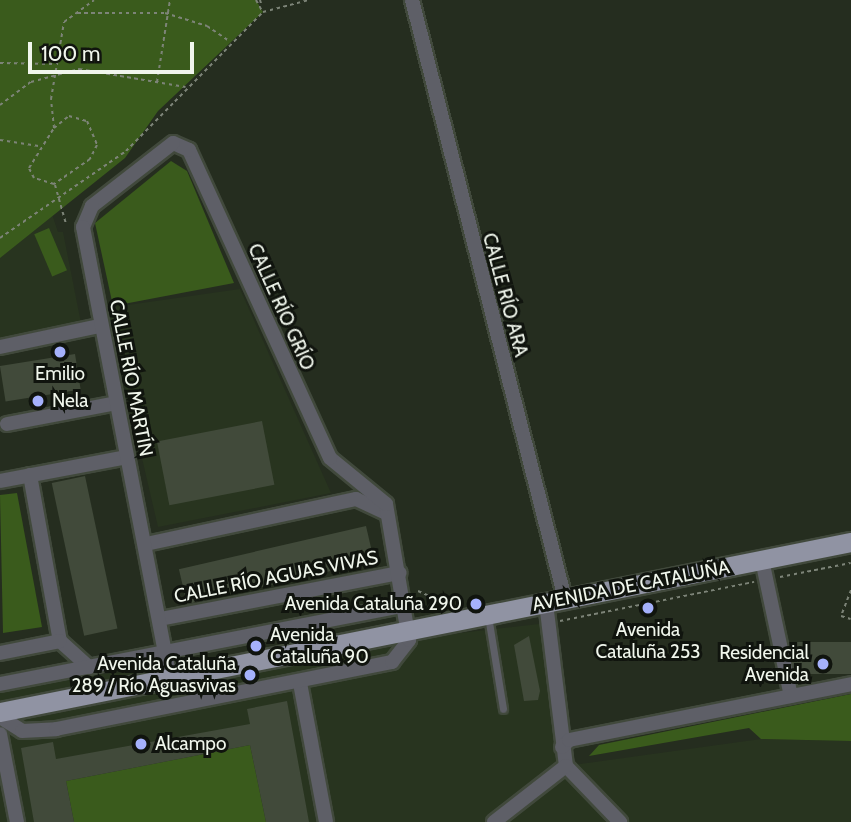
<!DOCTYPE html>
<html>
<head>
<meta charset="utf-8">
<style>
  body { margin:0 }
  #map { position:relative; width:851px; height:822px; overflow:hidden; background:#252d1f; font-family:Cabin,sans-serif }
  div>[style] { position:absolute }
  .built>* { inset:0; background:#28341f }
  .green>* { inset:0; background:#3a5b1c; transform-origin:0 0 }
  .building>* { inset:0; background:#414a3a; transform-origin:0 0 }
  .path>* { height:2px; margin-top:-1px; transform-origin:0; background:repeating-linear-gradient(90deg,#7d8478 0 3.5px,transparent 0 7px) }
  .roads { filter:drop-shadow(2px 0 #41493c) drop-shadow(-2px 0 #41493c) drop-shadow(0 2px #41493c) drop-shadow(0 -2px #41493c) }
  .service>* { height:7px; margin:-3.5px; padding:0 3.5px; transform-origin:3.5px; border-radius:3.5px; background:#5e5f67 }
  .minor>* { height:14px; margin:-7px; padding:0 7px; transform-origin:7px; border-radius:7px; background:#5e5f67 }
  .primary>* { height:19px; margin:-9.5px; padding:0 9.5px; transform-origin:9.5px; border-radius:9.5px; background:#9093a3 }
  .dots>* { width:19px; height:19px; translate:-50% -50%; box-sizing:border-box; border:4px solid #10140e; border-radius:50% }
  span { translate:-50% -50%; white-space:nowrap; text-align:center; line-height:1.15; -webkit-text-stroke:6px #10140e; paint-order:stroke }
  .street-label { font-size:19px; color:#f0f6ec }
  .poi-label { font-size:19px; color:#f0f6ec }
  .left { translate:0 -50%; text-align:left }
  .right { translate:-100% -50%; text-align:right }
  .scale { position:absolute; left:28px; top:42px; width:166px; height:32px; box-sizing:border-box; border:4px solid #f0f6ec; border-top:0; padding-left:9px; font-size:21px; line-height:24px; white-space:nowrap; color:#f0f6ec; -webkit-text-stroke:5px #10140e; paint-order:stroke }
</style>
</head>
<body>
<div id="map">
  <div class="built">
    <i style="clip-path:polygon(52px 214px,58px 232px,63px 232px,81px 323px,0 339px,0 257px)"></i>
    <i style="clip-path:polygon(240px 289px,331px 493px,158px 527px,107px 308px)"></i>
    <i style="clip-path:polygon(548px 623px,566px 766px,761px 739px,851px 741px,851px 822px,0 822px,0 686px)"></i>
  </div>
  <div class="green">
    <i style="clip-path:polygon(0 0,256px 0,263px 12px,158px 111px,125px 158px,0 258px)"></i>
    <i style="clip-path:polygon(171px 161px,187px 171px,234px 283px,113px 306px,95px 223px)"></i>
    <i style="left:49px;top:228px;width:46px;height:16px;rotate:67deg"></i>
    <i style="clip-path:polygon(17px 493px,42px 627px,3px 633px,0 495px)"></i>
    <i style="clip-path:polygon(851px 694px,851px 741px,761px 739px,749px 728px,589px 756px,599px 745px)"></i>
    <i style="clip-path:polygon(250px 745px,266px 822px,74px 822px,66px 781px)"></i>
  </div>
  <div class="building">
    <i style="left:75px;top:354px;width:36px;height:76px;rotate:81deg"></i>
    <i style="left:262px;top:421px;width:65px;height:107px;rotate:79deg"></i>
    <i style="left:85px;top:476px;width:156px;height:34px;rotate:78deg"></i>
    <i style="left:366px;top:526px;width:36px;height:192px;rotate:77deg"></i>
    <i style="clip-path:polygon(529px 636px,540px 691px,538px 700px,524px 701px,514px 645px)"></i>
    <i style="left:851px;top:642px;width:32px;height:60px;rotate:90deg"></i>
    <i style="clip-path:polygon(287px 701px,309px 822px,266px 822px,250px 745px,66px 781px,74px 822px,34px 822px,21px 748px,53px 742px,56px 759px,250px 724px,247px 709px)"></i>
  </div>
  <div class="path">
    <i style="left:256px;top:0;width:13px;rotate:61deg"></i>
    <i style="left:260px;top:0;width:7px;rotate:74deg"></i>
    <i style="left:77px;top:13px;width:88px"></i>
    <i style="left:165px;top:13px;width:44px;rotate:17.2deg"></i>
    <i style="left:207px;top:26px;width:27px;rotate:34deg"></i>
    <i style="left:0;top:63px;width:55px;rotate:1deg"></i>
    <i style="left:157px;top:82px;width:83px;rotate:-81deg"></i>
    <i style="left:0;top:105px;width:39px;rotate:-37deg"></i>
    <i style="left:31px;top:82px;width:50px;rotate:-15.2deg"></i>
    <i style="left:79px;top:69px;width:108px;rotate:9.6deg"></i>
    <i style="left:54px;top:128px;width:19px;rotate:-39deg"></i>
    <i style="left:69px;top:116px;width:19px;rotate:16deg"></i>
    <i style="left:87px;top:121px;width:26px;rotate:67deg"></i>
    <i style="left:97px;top:145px;width:16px;rotate:117deg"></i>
    <i style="left:90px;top:159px;width:44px;rotate:145.2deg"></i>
    <i style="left:54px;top:184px;width:21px;rotate:-163deg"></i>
    <i style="left:34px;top:178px;width:11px;rotate:-117deg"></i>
    <i style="left:29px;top:168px;width:47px;rotate:-58deg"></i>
    <i style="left:54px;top:128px;width:29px;rotate:-96deg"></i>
    <i style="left:51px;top:99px;width:78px;rotate:-80.4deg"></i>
    <i style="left:64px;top:22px;width:37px;rotate:-36deg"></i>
    <i style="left:0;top:140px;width:39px;rotate:9deg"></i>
    <i style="left:55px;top:185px;width:41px;rotate:74.2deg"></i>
    <i style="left:0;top:238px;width:153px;rotate:-34.6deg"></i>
    <i style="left:126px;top:151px;width:195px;rotate:-45.4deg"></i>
    <i style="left:263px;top:12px;width:48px;rotate:-14.6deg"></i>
    <i style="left:780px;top:577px;width:72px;rotate:-11.2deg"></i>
    <i style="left:851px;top:590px;width:28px;rotate:111deg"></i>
    <i style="left:841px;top:616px;width:10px;rotate:17deg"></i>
    <i style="left:418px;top:591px;width:34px;rotate:24deg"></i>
    <i style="left:560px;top:621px;width:198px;rotate:-11.4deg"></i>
  </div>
  <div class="roads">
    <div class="service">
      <i style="left:488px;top:616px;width:94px;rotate:80.8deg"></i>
    </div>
    <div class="minor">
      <i style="left:412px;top:0;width:618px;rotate:75.67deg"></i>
      <i style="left:0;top:347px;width:102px;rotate:-11.9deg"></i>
      <i style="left:7px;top:424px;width:111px;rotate:-10.9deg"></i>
      <i style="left:30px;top:475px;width:169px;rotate:79.8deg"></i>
      <i style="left:60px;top:641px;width:39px;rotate:42deg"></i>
      <i style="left:0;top:481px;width:129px;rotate:-10.7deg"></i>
      <i style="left:146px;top:544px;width:215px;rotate:-12.1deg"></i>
      <i style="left:356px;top:499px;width:33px;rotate:25deg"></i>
      <i style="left:762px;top:560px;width:139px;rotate:78deg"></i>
      <i style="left:546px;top:603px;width:164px;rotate:83deg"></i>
      <i style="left:566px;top:766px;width:78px;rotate:46deg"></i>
      <i style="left:160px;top:619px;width:244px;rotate:-10.9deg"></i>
      <i style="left:0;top:653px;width:61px;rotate:-11.3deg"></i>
      <i style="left:300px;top:683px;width:141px;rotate:79.4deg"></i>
      <i style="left:0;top:684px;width:415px;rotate:-11deg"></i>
      <i style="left:0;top:717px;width:26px;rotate:32deg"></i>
      <i style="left:22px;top:731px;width:34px;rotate:-3deg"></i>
      <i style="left:56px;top:729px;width:343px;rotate:-11.3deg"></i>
      <i style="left:392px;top:662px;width:28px;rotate:-52deg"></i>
      <i style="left:409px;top:640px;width:138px;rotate:-99.6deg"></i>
      <i style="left:386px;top:504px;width:72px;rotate:-140.6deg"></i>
      <i style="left:330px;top:458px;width:339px;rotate:-114.6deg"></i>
      <i style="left:189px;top:150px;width:17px;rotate:-156deg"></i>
      <i style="left:173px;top:143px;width:103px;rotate:142.1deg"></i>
      <i style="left:92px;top:206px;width:23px;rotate:113deg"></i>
      <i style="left:83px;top:227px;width:459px;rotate:79.1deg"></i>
      <i style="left:0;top:734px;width:90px;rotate:79.1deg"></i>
      <i style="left:562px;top:747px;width:10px;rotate:-45deg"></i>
      <i style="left:569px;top:740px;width:288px;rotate:-11.2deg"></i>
      <i style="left:494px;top:822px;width:91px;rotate:-37.9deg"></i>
    </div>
    <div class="primary">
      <i style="left:0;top:712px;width:868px;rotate:-11.3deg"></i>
    </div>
  </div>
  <div class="dots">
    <i style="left:60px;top:352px;background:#a5b1fc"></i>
    <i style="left:38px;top:401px;background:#a5b1fc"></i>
    <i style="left:476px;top:604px;background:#a5b1fc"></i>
    <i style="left:648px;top:608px;background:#a5b1fc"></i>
    <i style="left:256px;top:646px;background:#a5b1fc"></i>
    <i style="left:823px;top:664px;background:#a5b1fc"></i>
    <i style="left:250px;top:675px;background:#a5b1fc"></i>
    <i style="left:141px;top:744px;background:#a5b1fc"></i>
  </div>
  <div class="street-label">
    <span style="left:505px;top:295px;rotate:75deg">CALLE RÍO ARA</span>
    <span style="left:281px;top:307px;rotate:66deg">CALLE RÍO GRÍO</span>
    <span style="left:131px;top:378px;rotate:79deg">CALLE RÍO MARTÍN</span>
    <span style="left:276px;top:577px;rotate:-11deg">CALLE RÍO AGUAS VIVAS</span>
    <span style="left:631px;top:586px;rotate:-11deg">AVENIDA DE CATALUÑA</span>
  </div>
  <div class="poi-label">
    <span style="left:60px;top:374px">Emilio</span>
    <span class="left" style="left:52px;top:401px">Nela</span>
    <span class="right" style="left:462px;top:604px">Avenida Cataluña 290</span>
    <span style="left:648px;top:641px">Avenida<br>Cataluña 253</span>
    <span class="left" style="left:270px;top:646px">Avenida<br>Cataluña 90</span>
    <span class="right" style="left:809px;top:664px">Residencial<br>Avenida</span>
    <span class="right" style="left:236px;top:675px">Avenida Cataluña<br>289 / Río Aguasvivas</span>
    <span class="left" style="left:155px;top:744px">Alcampo</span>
  </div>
  <div class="scale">100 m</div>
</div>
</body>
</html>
